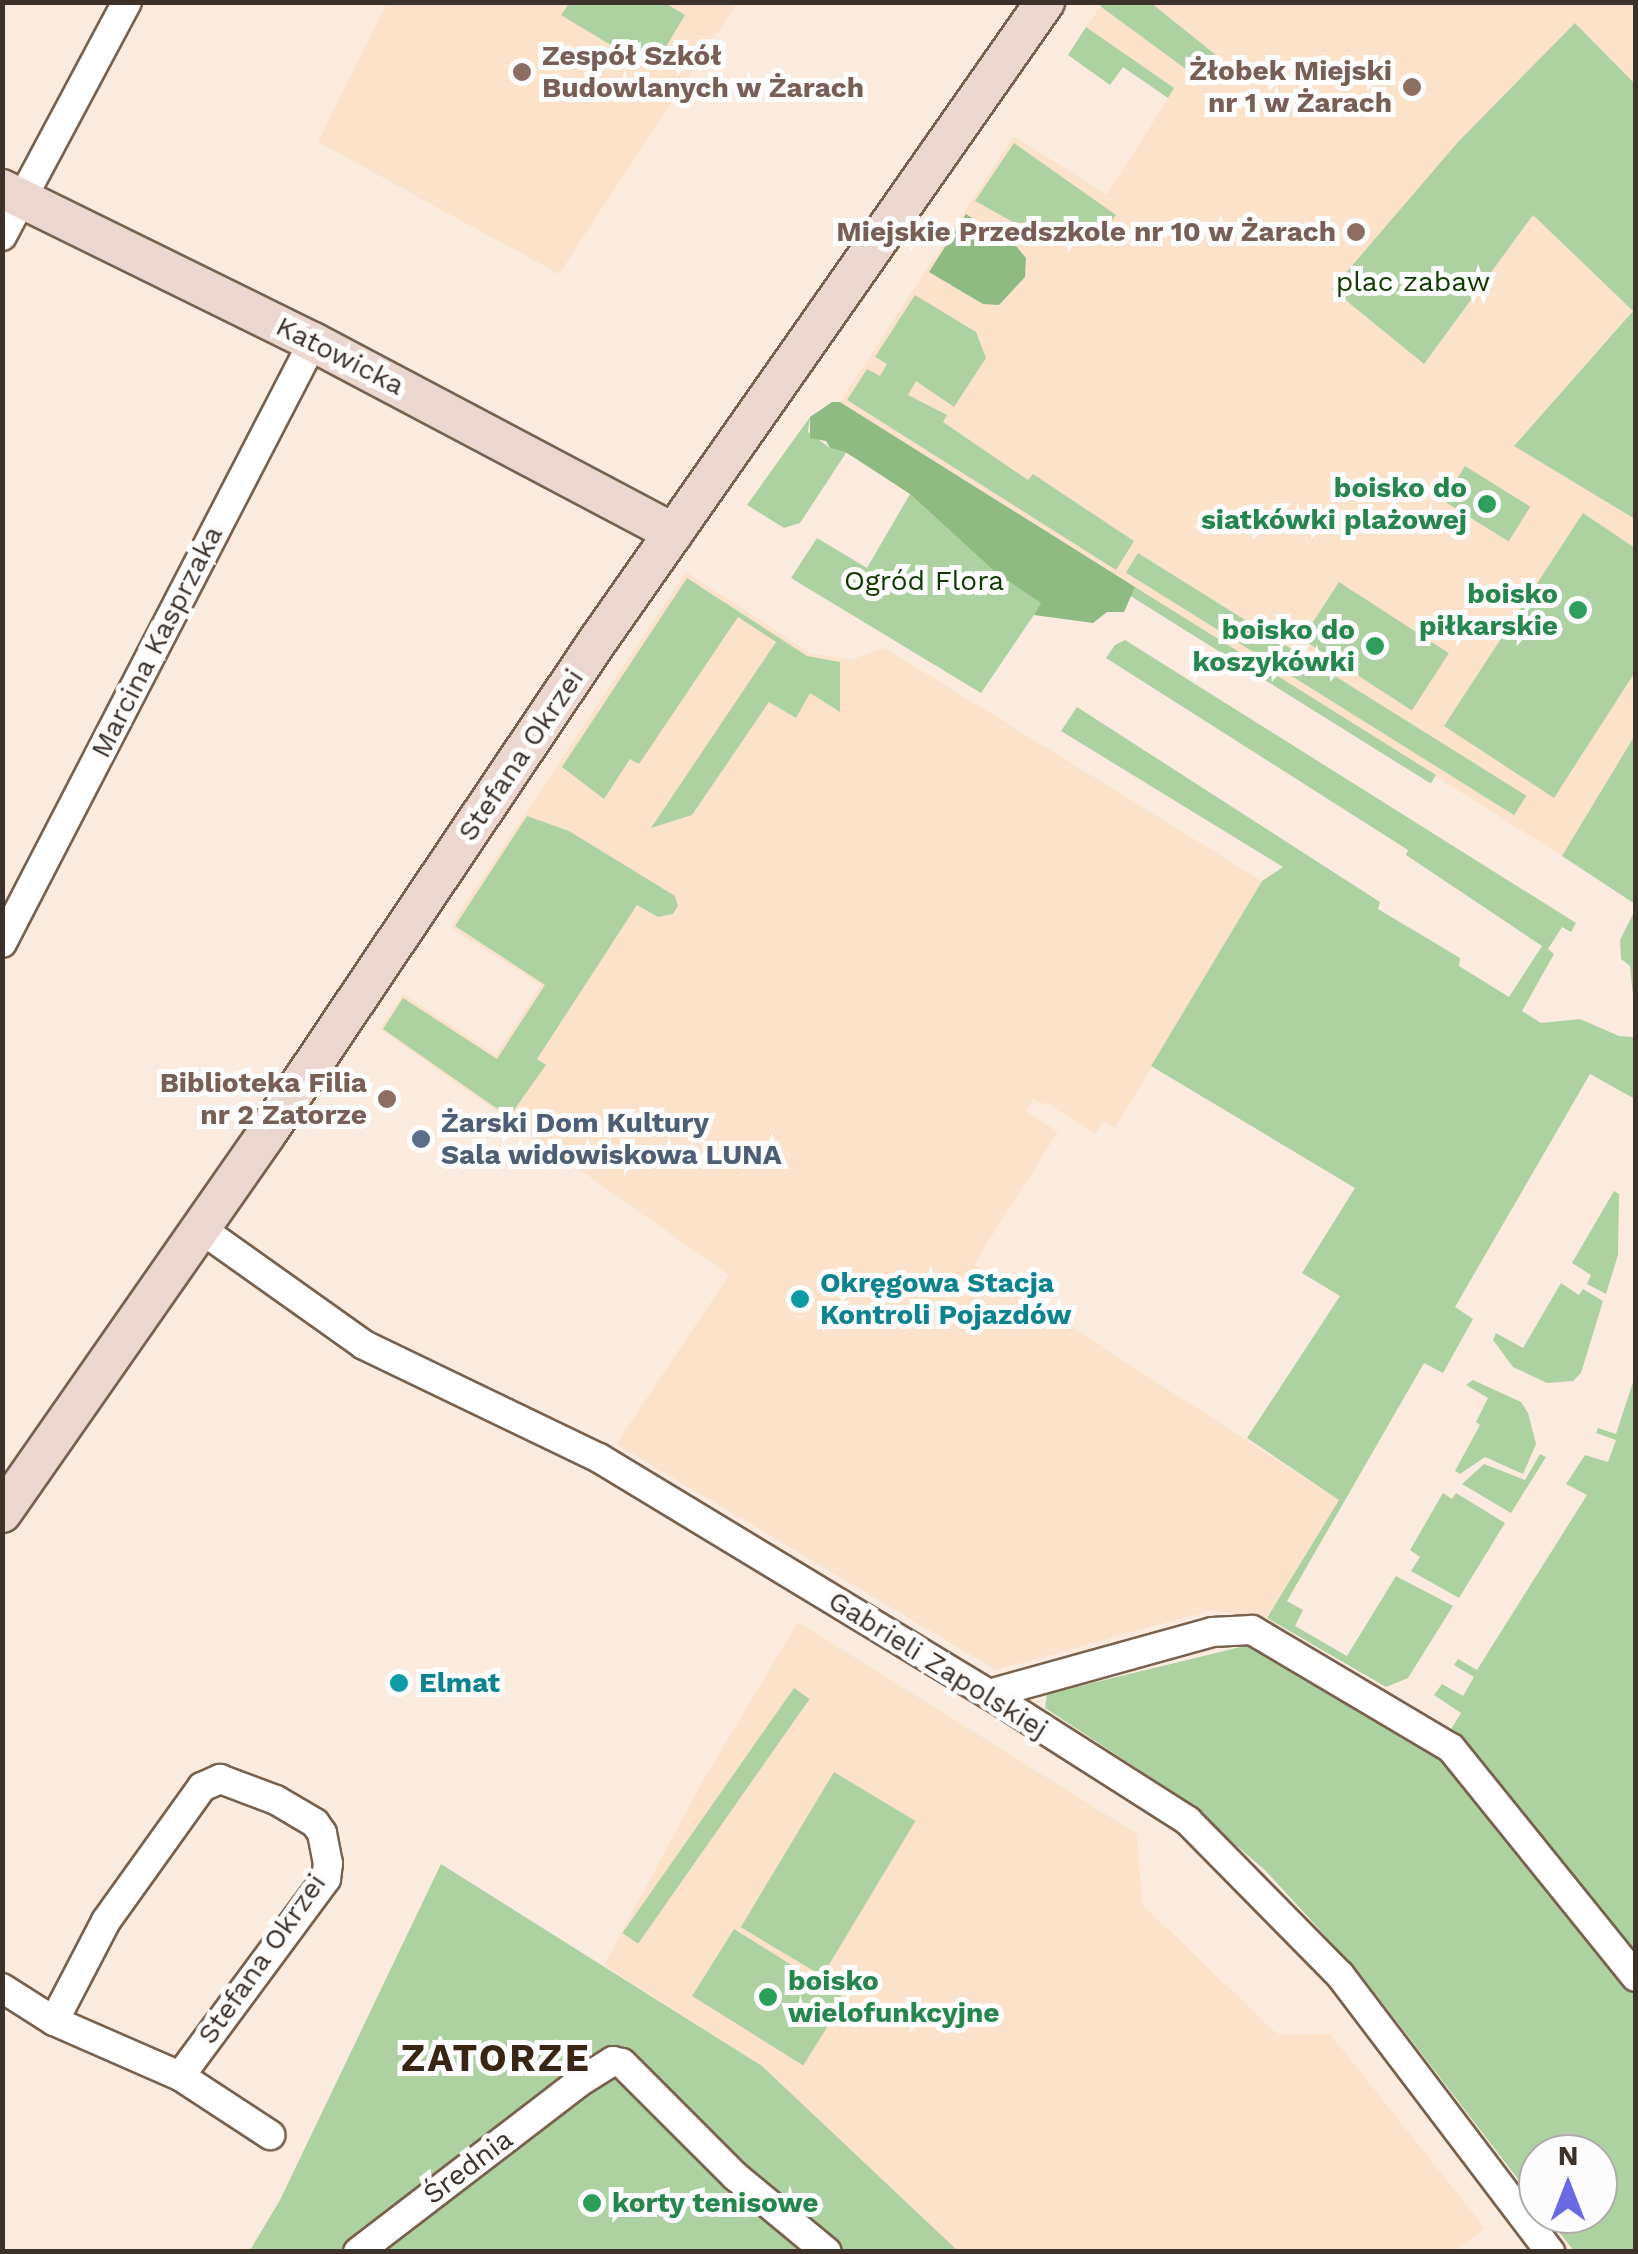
<!DOCTYPE html>
<html>
<head>
<meta charset="utf-8">
<style>
  body { margin:0 }
  #map { position:relative; width:1638px; height:2254px; overflow:hidden; background:#fbebde; font-family:"Work Sans",sans-serif }
  div>[style] { position:absolute }
  .built>* { inset:0; background:#fce2cb }
  .green>* { inset:0; background:#aed1a2; transform-origin:0 0 }
  .forest>* { inset:0; background:#8fba81 }
  .roads { filter:drop-shadow(2px 0 #78614d) drop-shadow(-2px 0 #78614d) drop-shadow(0 2px #78614d) drop-shadow(0 -2px #78614d) }
  .street>* { height:28px; margin:-14px; padding:0 14px; transform-origin:14px; border-radius:14px; background:#fff }
  .secondary>* { height:38px; margin:-19px; padding:0 19px; transform-origin:19px; border-radius:19px; background:#ecd6d0 }
  .dots>* { width:28px; height:28px; translate:-50% -50%; box-sizing:border-box; border:5px solid #fcfcfc; border-radius:50% }
  span { translate:-50% -50%; white-space:nowrap; text-align:center; line-height:1.15; -webkit-text-stroke:10px #fcfcfc; paint-order:stroke }
  .education-label { font-size:28px; color:#785e54; font-weight:700 }
  .left { translate:0 -50%; text-align:left }
  .right { translate:-100% -50%; text-align:right }
  .park-label { font-size:28px; color:#103900 }
  .street-label { font-size:28px; color:#3d322a }
  .leisure-label { font-size:28px; color:#27864d; font-weight:700 }
  .service-label { font-size:28px; color:#4e5e75; font-weight:700 }
  .culture-label { font-size:28px; color:#0d838f; font-weight:700 }
  .district-label { font-size:38px; color:#392513; font-weight:700; letter-spacing:2.5px }
  .frame { position:absolute; inset:0; border:5px solid #3d322a; pointer-events:none }
  .north { position:absolute; left:1518px; top:2134px; width:100px; height:100px; box-sizing:border-box; background:#fcfcfc; border:2px solid #b0aba8; border-radius:50%; rotate:0deg; font-size:28px; font-weight:700; line-height:40px; text-align:center; color:#3d322a }
  .north::after { content:''; display:block; margin:auto; width:35px; height:45px; background:#6b69e3; clip-path:polygon(50% 0,100% 100%,50% 72%,0 100%) }
</style>
</head>
<body>
<div id="map">
  <div class="built">
    <i style="clip-path:polygon(387px 3px,737px 3px,559px 274px,318px 142px)"></i>
    <i style="clip-path:polygon(1103px 3px,1635px 3px,1635px 84px,1575px 24px,1458px 142px,1633px 310px,1514px 446px,1635px 519px,1635px 735px,1562px 856px,840px 402px,1014px 136px,1107px 195px,1174px 89px,1086px 27px)"></i>
    <i style="clip-path:polygon(686px 572px,810px 653px,850px 660px,885px 648px,1262px 881px,1115px 1128px,1103px 1122px,1095px 1134px,1046px 1102px,1043px 1105px,1033px 1099px,1026px 1111px,1058px 1132px,974px 1264px,1339px 1500px,1261px 1626px,1237px 1614px,1212px 1610px,996px 1670px,616px 1444px,729px 1275px,380px 1029px,403px 994px,496px 1055px,541px 985px,450px 927px)"></i>
    <i style="clip-path:polygon(798px 1622px,1137px 1834px,1142px 1904px,1278px 2035px,1330px 2034px,1485px 2228px,1454px 2252px,958px 2251px,762px 2066px,604px 1965px,699px 1788px)"></i>
  </div>
  <div class="green">
    <i style="clip-path:polygon(570px 2px,665px 3px,685px 15px,652px 70px,561px 15px)"></i>
    <i style="clip-path:polygon(1103px 3px,1151px 3px,1216px 55px,1198px 78px,1100px 6px)"></i>
    <i style="clip-path:polygon(1575px 23px,1635px 84px,1635px 519px,1514px 446px,1633px 311px,1533px 215px,1424px 364px,1332px 289px,1458px 142px)"></i>
    <i style="clip-path:polygon(1086px 27px,1174px 88px,1168px 98px,1123px 67px,1110px 85px,1068px 55px)"></i>
    <i style="clip-path:polygon(1014px 143px,1116px 215px,1101px 236px,1088px 228px,1013px 222px,975px 201px)"></i>
    <i style="clip-path:polygon(915px 295px,976px 332px,986px 358px,954px 407px,916px 381px,908px 395px,947px 415px,943px 422px,1028px 480px,1033px 474px,1134px 541px,1116px 570px,847px 400px,867px 369px,880px 376px,887px 364px,875px 357px)"></i>
    <i style="clip-path:polygon(810px 417px,808px 432px,830px 448px,846px 453px,800px 523px,784px 528px,747px 505px)"></i>
    <i style="left:1465px;top:466px;width:77px;height:41px;rotate:32deg"></i>
    <i style="clip-path:polygon(910px 494px,995px 572px,1042px 603px,981px 693px,791px 578px,817px 538px,867px 568px)"></i>
    <i style="clip-path:polygon(1583px 513px,1635px 548px,1635px 672px,1554px 798px,1444px 726px)"></i>
    <i style="left:1138px;top:553px;width:458px;height:23px;rotate:32deg"></i>
    <i style="clip-path:polygon(687px 578px,807px 656px,840px 662px,840px 712px,810px 693px,796px 718px,769px 702px,692px 815px,651px 828px,776px 642px,738px 617px,639px 764px,630px 759px,604px 799px,562px 767px)"></i>
    <i style="left:1339px;top:582px;width:131px;height:68px;rotate:33deg"></i>
    <i style="left:1135px;top:587px;width:355px;height:10px;rotate:32deg"></i>
    <i style="clip-path:polygon(1125px 640px,1576px 923px,1571px 932px,1562px 927px,1548px 949px,1554px 954px,1522px 1011px,1541px 1023px,1580px 1019px,1619px 1036px,1633px 1037px,1635px 1025px,1635px 1099px,1590px 1074px,1455px 1307px,1473px 1319px,1443px 1373px,1424px 1363px,1287px 1601px,1303px 1610px,1295px 1626px,1347px 1656px,1396px 1576px,1453px 1606px,1408px 1678px,1386px 1687px,1267px 1618px,1339px 1500px,1247px 1438px,1340px 1296px,1302px 1273px,1355px 1188px,1151px 1066px,1262px 881px,1283px 867px,1061px 731px,1077px 707px,1380px 902px,1378px 909px,1460px 958px,1459px 966px,1509px 997px,1542px 946px,1406px 855px,1408px 850px,1106px 658px,1115px 645px)"></i>
    <i style="clip-path:polygon(1635px 735px,1635px 904px,1562px 856px)"></i>
    <i style="clip-path:polygon(527px 816px,569px 831px,675px 896px,678px 906px,673px 914px,658px 917px,637px 905px,537px 1059px,546px 1065px,509px 1117px,383px 1029px,403px 998px,497px 1059px,545px 985px,455px 926px)"></i>
    <i style="clip-path:polygon(1635px 910px,1635px 1015px,1630px 966px,1621px 959px,1620px 940px)"></i>
    <i style="clip-path:polygon(1614px 1191px,1619px 1194px,1618px 1255px,1606px 1294px,1587px 1284px,1591px 1275px,1572px 1263px)"></i>
    <i style="clip-path:polygon(1561px 1283px,1579px 1295px,1583px 1289px,1603px 1301px,1581px 1373px,1573px 1381px,1547px 1383px,1513px 1367px,1493px 1340px,1496px 1333px,1523px 1348px)"></i>
    <i style="clip-path:polygon(1635px 1376px,1635px 1963px,1448px 1734px,1461px 1713px,1434px 1695px,1442px 1684px,1463px 1696px,1474px 1677px,1454px 1665px,1458px 1659px,1477px 1670px,1587px 1495px,1566px 1484px,1585px 1455px,1608px 1462px,1616px 1440px,1596px 1433px,1598px 1428px,1616px 1434px)"></i>
    <i style="clip-path:polygon(1473px 1380px,1521px 1402px,1528px 1413px,1536px 1444px,1523px 1474px,1485px 1457px,1460px 1474px,1455px 1471px,1480px 1425px,1476px 1422px,1488px 1398px,1466px 1385px)"></i>
    <i style="clip-path:polygon(1540px 1454px,1546px 1457px,1511px 1513px,1462px 1484px,1484px 1464px,1525px 1480px)"></i>
    <i style="clip-path:polygon(1443px 1493px,1452px 1499px,1456px 1493px,1505px 1523px,1459px 1598px,1411px 1571px,1420px 1557px,1410px 1550px)"></i>
    <i style="clip-path:polygon(1257px 1643px,1449px 1763px,1635px 1996px,1635px 2251px,1574px 2251px,1545px 2214px,1598px 2214px,1598px 2154px,1538px 2154px,1538px 2205px,1361px 1975px,1265px 1870px,1173px 1792px,1045px 1708px,1047px 1694px)"></i>
    <i style="left:794px;top:1688px;width:19px;height:299px;rotate:35deg"></i>
    <i style="left:834px;top:1772px;width:95px;height:181px;rotate:31deg"></i>
    <i style="clip-path:polygon(441px 1864px,762px 2066px,958px 2251px,249px 2252px,280px 2200px)"></i>
    <i style="left:734px;top:1929px;width:131px;height:79px;rotate:32deg"></i>
  </div>
  <div class="forest">
    <i style="clip-path:polygon(966px 214px,1017px 247px,1026px 258px,1025px 277px,999px 305px,983px 304px,929px 272px)"></i>
    <i style="clip-path:polygon(832px 402px,840px 402px,1135px 587px,1124px 612px,1107px 612px,1093px 623px,1034px 615px,1041px 603px,995px 572px,910px 494px,847px 453px,830px 448px,826px 441px,810px 438px,810px 417px)"></i>
  </div>
  <div class="roads">
    <div class="street">
      <i style="left:2px;top:236px;width:265px;rotate:-61.9deg"></i>
      <i style="left:2px;top:943px;width:677px;rotate:-62.64deg"></i>
      <i style="left:201px;top:1229px;width:200px;rotate:35.4deg"></i>
      <i style="left:364px;top:1345px;width:261px;rotate:25.7deg"></i>
      <i style="left:599px;top:1458px;width:456px;rotate:31.2deg"></i>
      <i style="left:989px;top:1694px;width:236px;rotate:32.5deg"></i>
      <i style="left:1188px;top:1821px;width:216px;rotate:45.4deg"></i>
      <i style="left:1340px;top:1975px;width:348px;rotate:52.8deg"></i>
      <i style="left:989px;top:1694px;width:231px;rotate:-15.5deg"></i>
      <i style="left:1212px;top:1632px;width:40px;rotate:-2.9deg"></i>
      <i style="left:1252px;top:1630px;width:231px;rotate:30.7deg"></i>
      <i style="left:1451px;top:1748px;width:294px;rotate:51.1deg"></i>
      <i style="left:2px;top:1988px;width:62px;rotate:32.4deg"></i>
      <i style="left:54px;top:2021px;width:137px;rotate:23.6deg"></i>
      <i style="left:180px;top:2076px;width:108px;rotate:33.2deg"></i>
      <i style="left:54px;top:2021px;width:113px;rotate:-62.5deg"></i>
      <i style="left:106px;top:1921px;width:165px;rotate:-54.4deg"></i>
      <i style="left:202px;top:1787px;width:20px;rotate:-24deg"></i>
      <i style="left:220px;top:1779px;width:60px;rotate:20.6deg"></i>
      <i style="left:276px;top:1800px;width:45px;rotate:30.5deg"></i>
      <i style="left:315px;top:1823px;width:12px;rotate:55deg"></i>
      <i style="left:322px;top:1833px;width:31px;rotate:79deg"></i>
      <i style="left:328px;top:1863px;width:16px;rotate:97deg"></i>
      <i style="left:326px;top:1879px;width:245px;rotate:126.5deg"></i>
      <i style="left:358px;top:2252px;width:277px;rotate:-37.5deg"></i>
      <i style="left:578px;top:2083px;width:41px;rotate:-32.2deg"></i>
      <i style="left:613px;top:2061px;width:9px;rotate:13deg"></i>
      <i style="left:622px;top:2063px;width:160px;rotate:45deg"></i>
      <i style="left:735px;top:2176px;width:119px;rotate:39.6deg"></i>
    </div>
    <div class="secondary">
      <i style="left:2px;top:189px;width:347px;rotate:26.2deg"></i>
      <i style="left:313px;top:342px;width:408px;rotate:27.9deg"></i>
      <i style="left:2px;top:1513px;width:463px;rotate:-55.1deg"></i>
      <i style="left:267px;top:1133px;width:595px;rotate:-56.1deg"></i>
      <i style="left:599px;top:639px;width:778px;rotate:-55deg"></i>
    </div>
  </div>
  <div class="dots">
    <i style="left:522px;top:72px;background:#8d6e63"></i>
    <i style="left:1412px;top:87px;background:#8d6e63"></i>
    <i style="left:1356px;top:232px;background:#8d6e63"></i>
    <i style="left:1487px;top:504px;background:#2e9e5b"></i>
    <i style="left:1578px;top:610px;background:#2e9e5b"></i>
    <i style="left:1375px;top:646px;background:#2e9e5b"></i>
    <i style="left:387px;top:1099px;background:#8d6e63"></i>
    <i style="left:421px;top:1139px;background:#5c6f8a"></i>
    <i style="left:800px;top:1299px;background:#0f9aa8"></i>
    <i style="left:399px;top:1683px;background:#0f9aa8"></i>
    <i style="left:768px;top:1997px;background:#2e9e5b"></i>
    <i style="left:592px;top:2203px;background:#2e9e5b"></i>
  </div>
  <div class="education-label">
    <span class="left" style="left:542px;top:72px">Zespół Szkół<br>Budowlanych w Żarach</span>
    <span class="right" style="left:1392px;top:87px">Żłobek Miejski<br>nr 1 w Żarach</span>
    <span class="right" style="left:1336px;top:232px">Miejskie Przedszkole nr 10 w Żarach</span>
    <span class="right" style="left:367px;top:1099px">Biblioteka Filia<br>nr 2 Zatorze</span>
  </div>
  <div class="park-label">
    <span style="left:1413px;top:282px">plac zabaw</span>
    <span style="left:924px;top:581px">Ogród Flora</span>
  </div>
  <div class="street-label">
    <span style="left:340px;top:356px;rotate:27deg">Katowicka</span>
    <span style="left:157px;top:642px;rotate:-63deg">Marcina Kasprzaka</span>
    <span style="left:521px;top:755px;rotate:-56deg">Stefana Okrzei</span>
    <span style="left:938px;top:1665px;rotate:32deg">Gabrieli Zapolskiej</span>
    <span style="left:262px;top:1959px;rotate:-55deg">Stefana Okrzei</span>
    <span style="left:468px;top:2167px;rotate:-37deg">Średnia</span>
  </div>
  <div class="leisure-label">
    <span class="right" style="left:1467px;top:504px">boisko do<br>siatkówki plażowej</span>
    <span class="right" style="left:1558px;top:610px">boisko<br>piłkarskie</span>
    <span class="right" style="left:1355px;top:646px">boisko do<br>koszykówki</span>
    <span class="left" style="left:788px;top:1997px">boisko<br>wielofunkcyjne</span>
    <span class="left" style="left:612px;top:2203px">korty tenisowe</span>
  </div>
  <div class="service-label">
    <span class="left" style="left:441px;top:1139px">Żarski Dom Kultury<br>Sala widowiskowa LUNA</span>
  </div>
  <div class="culture-label">
    <span class="left" style="left:820px;top:1299px">Okręgowa Stacja<br>Kontroli Pojazdów</span>
    <span class="left" style="left:419px;top:1683px">Elmat</span>
  </div>
  <div class="district-label">
    <span style="left:496px;top:2059px">ZATORZE</span>
  </div>
  <div class="frame"></div>
  <div class="north">N</div>
</div>
</body>
</html>
